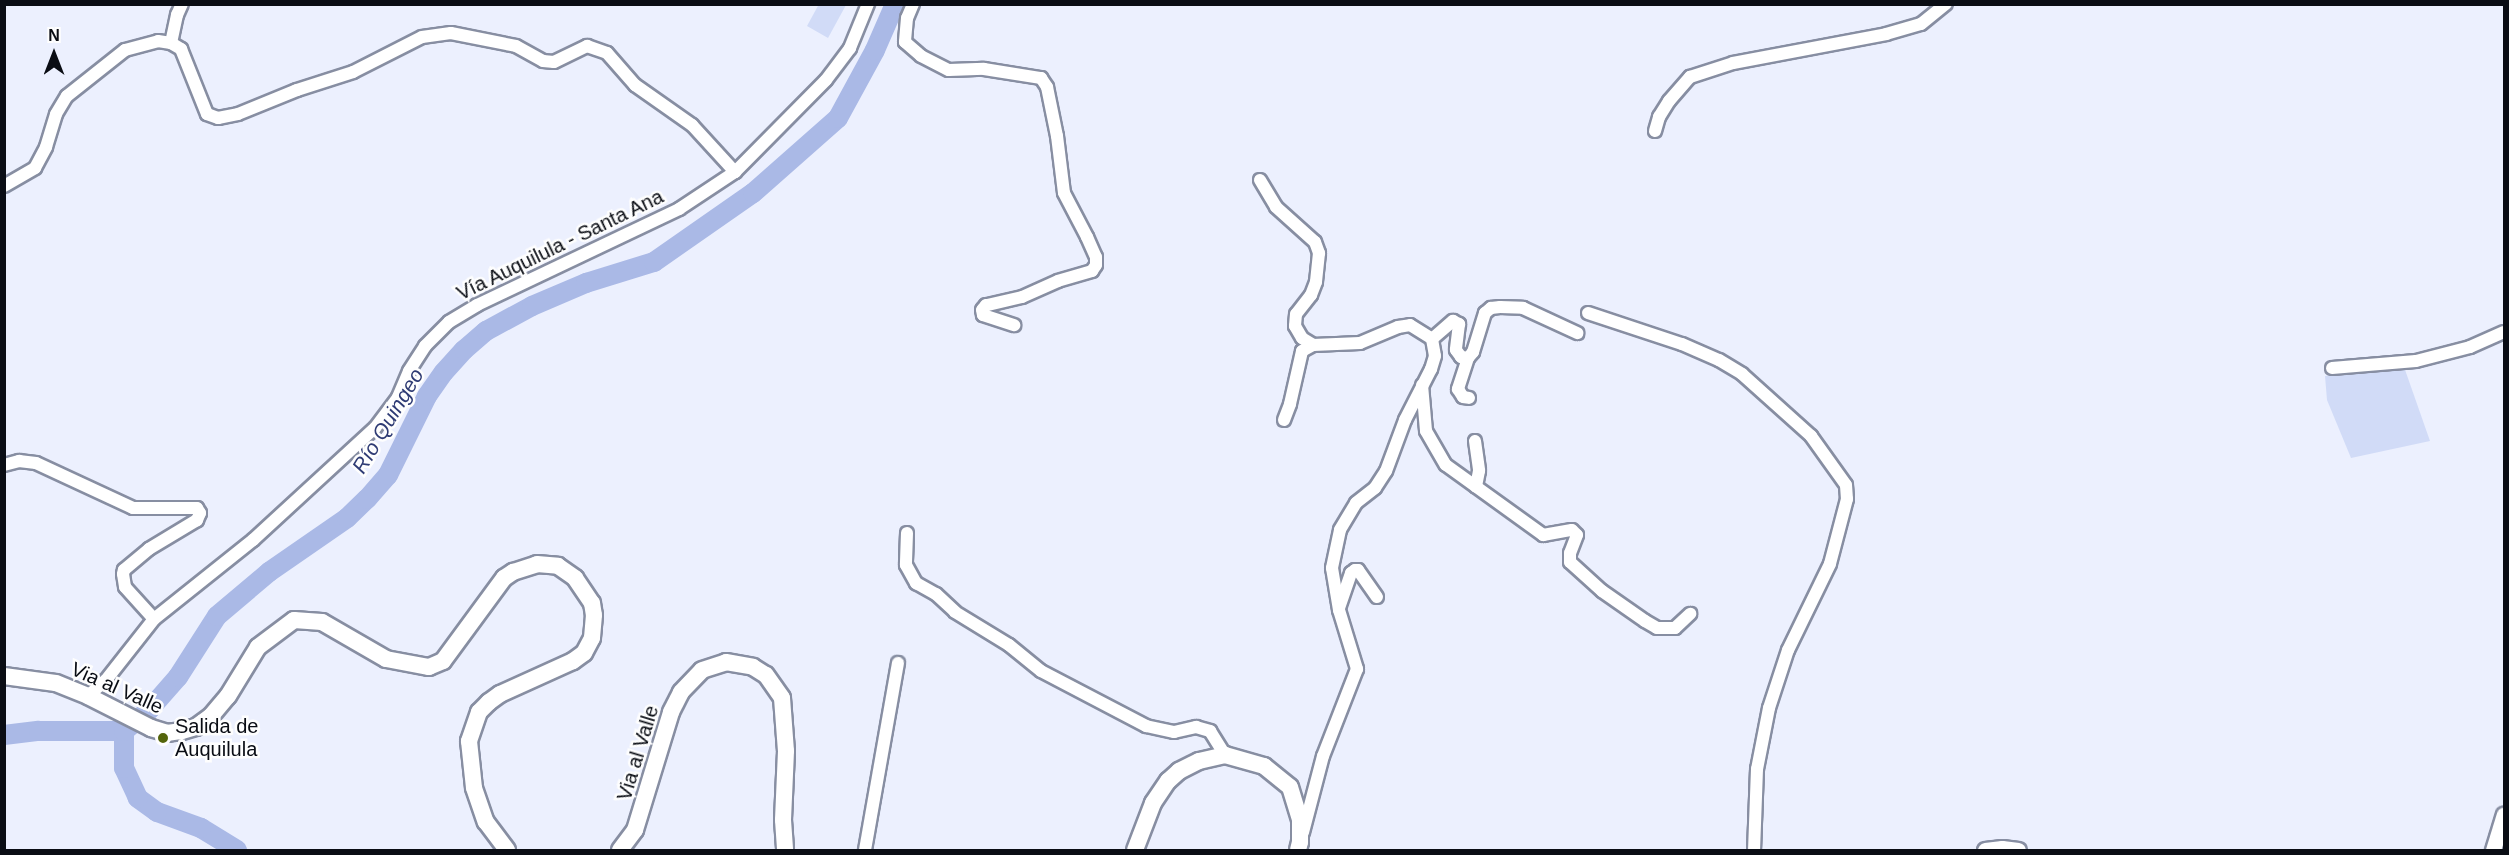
<!DOCTYPE html>
<html>
<head>
<meta charset="utf-8">
<style>
  body { margin:0 }
  #map { position:relative; width:2509px; height:855px; overflow:hidden; background:#ecf0fe; font-family:Arial,sans-serif }
  div>[style] { position:absolute }
  .green>* { inset:0; background:#d1dbf7 }
  .river>* { height:20px; margin:-10px; padding:0 10px; transform-origin:10px; border-radius:10px; background:#aab9e6 }
  .roads { filter:drop-shadow(2px 0 #878ea2) drop-shadow(-2px 0 #878ea2) drop-shadow(0 2px #878ea2) drop-shadow(0 -2px #878ea2) }
  .minor>* { height:12px; margin:-6px; padding:0 6px; transform-origin:6px; border-radius:6px; background:#fff }
  .tertiary>* { height:15px; margin:-7.5px; padding:0 7.5px; transform-origin:7.5px; border-radius:7.5px; background:#fff }
  .secondary>* { height:16px; margin:-8px; padding:0 8px; transform-origin:8px; border-radius:8px; background:#fff }
  .dots>* { width:16px; height:16px; translate:-50% -50%; box-sizing:border-box; border:3px solid #fefefe; border-radius:50% }
  span { translate:-50% -50%; white-space:nowrap; text-align:center; line-height:1.15; -webkit-text-stroke:5px #fefefe; paint-order:stroke }
  .street-label { font-size:20px; color:#0a0d14 }
  .poi-label { font-size:20px; color:#0a0d14 }
  .left { translate:0 -50%; text-align:left }
  .water-label { font-size:21px; color:#2e3b74; font-style:italic }
  .frame { position:absolute; inset:0; border:6px solid #0a0d14; pointer-events:none }
  .north { position:absolute; left:24px; top:24px; width:60px; height:60px; -webkit-text-stroke:4px #fefefe; paint-order:stroke; rotate:0deg; font-size:16px; font-weight:700; line-height:24px; text-align:center; color:#0a0d14 }
  .north::after { content:''; display:block; margin:auto; width:21px; height:27px; background:#0a0d14; clip-path:polygon(50% 0,100% 100%,50% 72%,0 100%) }
</style>
</head>
<body>
<div id="map">
  <div class="green">
    <i style="clip-path:polygon(819px 4px,846px 5px,828px 38px,807px 26px)"></i>
    <i style="clip-path:polygon(2403px 364px,2430px 441px,2351px 458px,2327px 400px,2325px 376px)"></i>
  </div>
  <div class="river">
    <i style="left:4px;top:735px;width:35px;rotate:-7deg"></i>
    <i style="left:39px;top:731px;width:85px"></i>
    <i style="left:237px;top:850px;width:42px;rotate:-148.6deg"></i>
    <i style="left:201px;top:828px;width:47px;rotate:-160deg"></i>
    <i style="left:157px;top:812px;width:24px;rotate:-144deg"></i>
    <i style="left:138px;top:798px;width:33px;rotate:-115deg"></i>
    <i style="left:124px;top:768px;width:37px;rotate:-90deg"></i>
    <i style="left:124px;top:731px;width:33px;rotate:-40deg"></i>
    <i style="left:149px;top:710px;width:44px;rotate:-48.7deg"></i>
    <i style="left:178px;top:677px;width:72px;rotate:-57.4deg"></i>
    <i style="left:217px;top:616px;width:68px;rotate:-40.2deg"></i>
    <i style="left:269px;top:572px;width:95px;rotate:-34.7deg"></i>
    <i style="left:347px;top:518px;width:28px;rotate:-44deg"></i>
    <i style="left:367px;top:499px;width:32px;rotate:-49deg"></i>
    <i style="left:388px;top:475px;width:88px;rotate:-63.7deg"></i>
    <i style="left:427px;top:396px;width:29px;rotate:-55deg"></i>
    <i style="left:444px;top:372px;width:30px;rotate:-48deg"></i>
    <i style="left:464px;top:350px;width:29px;rotate:-41deg"></i>
    <i style="left:486px;top:331px;width:52px;rotate:-28.5deg"></i>
    <i style="left:532px;top:306px;width:59px;rotate:-23.1deg"></i>
    <i style="left:586px;top:283px;width:71px;rotate:-17.2deg"></i>
    <i style="left:654px;top:262px;width:121px;rotate:-34.9deg"></i>
    <i style="left:753px;top:193px;width:113px;rotate:-41.4deg"></i>
    <i style="left:838px;top:118px;width:77px;rotate:-61.4deg"></i>
    <i style="left:875px;top:50px;width:50px;rotate:-66.5deg"></i>
  </div>
  <div class="roads">
    <div class="minor">
      <i style="left:913px;top:4px;width:15px;rotate:113deg"></i>
      <i style="left:907px;top:18px;width:24px;rotate:95deg"></i>
      <i style="left:905px;top:42px;width:21px;rotate:41deg"></i>
      <i style="left:921px;top:56px;width:31px;rotate:27deg"></i>
      <i style="left:949px;top:70px;width:35px;rotate:-2deg"></i>
      <i style="left:984px;top:69px;width:58px;rotate:9deg"></i>
      <i style="left:1041px;top:78px;width:11px;rotate:56deg"></i>
      <i style="left:1047px;top:87px;width:50px;rotate:78.5deg"></i>
      <i style="left:1057px;top:136px;width:57px;rotate:83deg"></i>
      <i style="left:1064px;top:193px;width:50px;rotate:62.4deg"></i>
      <i style="left:1087px;top:237px;width:22px;rotate:66deg"></i>
      <i style="left:1096px;top:257px;width:8px;rotate:90deg"></i>
      <i style="left:1096px;top:265px;width:7px;rotate:124deg"></i>
      <i style="left:1092px;top:271px;width:35px;rotate:164deg"></i>
      <i style="left:1058px;top:281px;width:39px;rotate:156deg"></i>
      <i style="left:1022px;top:297px;width:37px;rotate:167deg"></i>
      <i style="left:986px;top:305px;width:6px;rotate:129deg"></i>
      <i style="left:982px;top:310px;width:5px;rotate:79deg"></i>
      <i style="left:983px;top:315px;width:33px;rotate:18deg"></i>
      <i style="left:171px;top:43px;width:29px;rotate:-78deg"></i>
      <i style="left:177px;top:15px;width:12px;rotate:-66deg"></i>
      <i style="left:1655px;top:131px;width:15px;rotate:-74deg"></i>
      <i style="left:1659px;top:117px;width:19px;rotate:-58deg"></i>
      <i style="left:1669px;top:101px;width:32px;rotate:-49deg"></i>
      <i style="left:1690px;top:77px;width:45px;rotate:-18deg"></i>
      <i style="left:1733px;top:63px;width:156px;rotate:-10.7deg"></i>
      <i style="left:1886px;top:34px;width:36px;rotate:-16deg"></i>
      <i style="left:1921px;top:24px;width:32px;rotate:-39deg"></i>
      <i style="left:1260px;top:180px;width:31px;rotate:59deg"></i>
      <i style="left:1276px;top:207px;width:52px;rotate:41.9deg"></i>
      <i style="left:1315px;top:242px;width:12px;rotate:70deg"></i>
      <i style="left:1319px;top:253px;width:29px;rotate:96deg"></i>
      <i style="left:1316px;top:282px;width:14px;rotate:111deg"></i>
      <i style="left:1311px;top:295px;width:24px;rotate:128deg"></i>
      <i style="left:1296px;top:314px;width:12px;rotate:95deg"></i>
      <i style="left:1295px;top:326px;width:14px;rotate:60deg"></i>
      <i style="left:1302px;top:338px;width:13px;rotate:32deg"></i>
      <i style="left:4px;top:186px;width:36px;rotate:-30deg"></i>
      <i style="left:35px;top:168px;width:24px;rotate:-62deg"></i>
      <i style="left:46px;top:147px;width:34px;rotate:-73deg"></i>
      <i style="left:56px;top:114px;width:21px;rotate:-59deg"></i>
      <i style="left:67px;top:96px;width:74px;rotate:-38.4deg"></i>
      <i style="left:125px;top:50px;width:34px;rotate:-15deg"></i>
      <i style="left:158px;top:41px;width:13px;rotate:9deg"></i>
      <i style="left:171px;top:43px;width:12px;rotate:31deg"></i>
      <i style="left:181px;top:49px;width:70px;rotate:68.2deg"></i>
      <i style="left:207px;top:114px;width:12px;rotate:20deg"></i>
      <i style="left:218px;top:118px;width:20px;rotate:-11deg"></i>
      <i style="left:238px;top:114px;width:64px;rotate:-22.1deg"></i>
      <i style="left:297px;top:90px;width:59px;rotate:-17.8deg"></i>
      <i style="left:353px;top:72px;width:77px;rotate:-26.9deg"></i>
      <i style="left:422px;top:37px;width:29px;rotate:-8deg"></i>
      <i style="left:451px;top:33px;width:66px;rotate:11.3deg"></i>
      <i style="left:516px;top:46px;width:31px;rotate:29deg"></i>
      <i style="left:543px;top:61px;width:11px;rotate:5deg"></i>
      <i style="left:554px;top:62px;width:37px;rotate:-26deg"></i>
      <i style="left:587px;top:46px;width:21px;rotate:19deg"></i>
      <i style="left:607px;top:53px;width:43px;rotate:48.8deg"></i>
      <i style="left:635px;top:85px;width:70px;rotate:35.1deg"></i>
      <i style="left:692px;top:125px;width:64px;rotate:47.5deg"></i>
      <i style="left:1588px;top:313px;width:99px;rotate:18.3deg"></i>
      <i style="left:1682px;top:344px;width:40px;rotate:23.4deg"></i>
      <i style="left:1719px;top:360px;width:27px;rotate:31deg"></i>
      <i style="left:1742px;top:374px;width:93px;rotate:41.9deg"></i>
      <i style="left:1811px;top:436px;width:60px;rotate:54.5deg"></i>
      <i style="left:1846px;top:485px;width:14px;rotate:86deg"></i>
      <i style="left:1847px;top:499px;width:67px;rotate:104.7deg"></i>
      <i style="left:1830px;top:564px;width:96px;rotate:116deg"></i>
      <i style="left:1788px;top:650px;width:61px;rotate:108.1deg"></i>
      <i style="left:1769px;top:708px;width:62px;rotate:101.1deg"></i>
      <i style="left:1757px;top:769px;width:81px;rotate:92.1deg"></i>
      <i style="left:1432px;top:339px;width:28px;rotate:-41deg"></i>
      <i style="left:1453px;top:321px;width:7px;rotate:27deg"></i>
      <i style="left:1459px;top:324px;width:26px;rotate:97deg"></i>
      <i style="left:1456px;top:350px;width:9px;rotate:54deg"></i>
      <i style="left:1461px;top:357px;width:7px;rotate:8deg"></i>
      <i style="left:1468px;top:358px;width:8px;rotate:-50deg"></i>
      <i style="left:1473px;top:352px;width:41px;rotate:-72.9deg"></i>
      <i style="left:1485px;top:313px;width:8px;rotate:-40deg"></i>
      <i style="left:1491px;top:308px;width:9px;rotate:-6deg"></i>
      <i style="left:1500px;top:307px;width:23px;rotate:2deg"></i>
      <i style="left:1523px;top:308px;width:60px;rotate:24.8deg"></i>
      <i style="left:1468px;top:358px;width:33px;rotate:108deg"></i>
      <i style="left:1458px;top:389px;width:9px;rotate:58deg"></i>
      <i style="left:1463px;top:397px;width:6px;rotate:9deg"></i>
      <i style="left:2332px;top:368px;width:84px;rotate:-4.8deg"></i>
      <i style="left:2416px;top:361px;width:56px;rotate:-14.5deg"></i>
      <i style="left:2470px;top:347px;width:37px;rotate:-24deg"></i>
      <i style="left:1422px;top:385px;width:46px;rotate:85deg"></i>
      <i style="left:1426px;top:431px;width:39px;rotate:60deg"></i>
      <i style="left:1446px;top:465px;width:120px;rotate:35.8deg"></i>
      <i style="left:1543px;top:535px;width:29px;rotate:-10deg"></i>
      <i style="left:1572px;top:530px;width:7px;rotate:45deg"></i>
      <i style="left:1577px;top:535px;width:19px;rotate:111deg"></i>
      <i style="left:1570px;top:553px;width:9px;rotate:90deg"></i>
      <i style="left:1570px;top:562px;width:43px;rotate:42.2deg"></i>
      <i style="left:1602px;top:591px;width:52px;rotate:34.9deg"></i>
      <i style="left:1645px;top:621px;width:14px;rotate:30deg"></i>
      <i style="left:1657px;top:628px;width:18px"></i>
      <i style="left:1675px;top:628px;width:21px;rotate:-43deg"></i>
      <i style="left:1284px;top:420px;width:17px;rotate:-69deg"></i>
      <i style="left:1290px;top:404px;width:54px;rotate:-77.2deg"></i>
      <i style="left:1302px;top:351px;width:13px;rotate:-29deg"></i>
      <i style="left:1313px;top:345px;width:47px;rotate:-2.4deg"></i>
      <i style="left:1360px;top:343px;width:41px;rotate:-22.8deg"></i>
      <i style="left:1398px;top:327px;width:12px;rotate:-9deg"></i>
      <i style="left:1410px;top:325px;width:26px;rotate:32deg"></i>
      <i style="left:1432px;top:339px;width:17px;rotate:80deg"></i>
      <i style="left:1435px;top:356px;width:14px;rotate:107deg"></i>
      <i style="left:1431px;top:369px;width:57px;rotate:117deg"></i>
      <i style="left:1405px;top:420px;width:54px;rotate:110.4deg"></i>
      <i style="left:1386px;top:471px;width:20px;rotate:123deg"></i>
      <i style="left:1375px;top:488px;width:24px;rotate:142deg"></i>
      <i style="left:1356px;top:503px;width:31px;rotate:121deg"></i>
      <i style="left:1340px;top:530px;width:39px;rotate:102deg"></i>
      <i style="left:1332px;top:568px;width:43px;rotate:80.5deg"></i>
      <i style="left:1339px;top:610px;width:62px;rotate:73deg"></i>
      <i style="left:1357px;top:669px;width:93px;rotate:111.3deg"></i>
      <i style="left:1323px;top:756px;width:79px;rotate:104.7deg"></i>
      <i style="left:1475px;top:441px;width:30px;rotate:82deg"></i>
      <i style="left:1479px;top:471px;width:16px;rotate:101deg"></i>
      <i style="left:4px;top:465px;width:16px;rotate:-15deg"></i>
      <i style="left:19px;top:461px;width:17px;rotate:7deg"></i>
      <i style="left:36px;top:463px;width:107px;rotate:24.9deg"></i>
      <i style="left:133px;top:508px;width:64px"></i>
      <i style="left:197px;top:508px;width:6px;rotate:59deg"></i>
      <i style="left:200px;top:513px;width:8px;rotate:113deg"></i>
      <i style="left:197px;top:520px;width:56px;rotate:148.9deg"></i>
      <i style="left:149px;top:549px;width:33px;rotate:140deg"></i>
      <i style="left:124px;top:570px;width:4px;rotate:104deg"></i>
      <i style="left:123px;top:574px;width:13px;rotate:81deg"></i>
      <i style="left:125px;top:587px;width:43px;rotate:47.8deg"></i>
      <i style="left:907px;top:533px;width:32px;rotate:92deg"></i>
      <i style="left:906px;top:565px;width:21px;rotate:61deg"></i>
      <i style="left:916px;top:583px;width:23px;rotate:29deg"></i>
      <i style="left:936px;top:594px;width:26px;rotate:43deg"></i>
      <i style="left:955px;top:612px;width:63px;rotate:31.4deg"></i>
      <i style="left:1009px;top:645px;width:41px;rotate:39.1deg"></i>
      <i style="left:1041px;top:671px;width:119px;rotate:27.6deg"></i>
      <i style="left:1146px;top:726px;width:29px;rotate:12deg"></i>
      <i style="left:1174px;top:732px;width:23px;rotate:-13deg"></i>
      <i style="left:1196px;top:727px;width:15px;rotate:16deg"></i>
      <i style="left:1210px;top:731px;width:28px;rotate:58deg"></i>
      <i style="left:1339px;top:608px;width:37px;rotate:-71deg"></i>
      <i style="left:1351px;top:573px;width:5px;rotate:-37deg"></i>
      <i style="left:1355px;top:570px;width:3px"></i>
      <i style="left:1358px;top:570px;width:33px;rotate:55deg"></i>
      <i style="left:88px;top:696px;width:24px;rotate:-42deg"></i>
      <i style="left:106px;top:680px;width:78px;rotate:-51.8deg"></i>
      <i style="left:154px;top:619px;width:127px;rotate:-38.6deg"></i>
      <i style="left:253px;top:540px;width:166px;rotate:-42.6deg"></i>
      <i style="left:375px;top:428px;width:39px;rotate:-53deg"></i>
      <i style="left:398px;top:397px;width:28px;rotate:-67deg"></i>
      <i style="left:409px;top:371px;width:30px;rotate:-57deg"></i>
      <i style="left:425px;top:346px;width:34px;rotate:-45deg"></i>
      <i style="left:449px;top:322px;width:33px;rotate:-31deg"></i>
      <i style="left:477px;top:305px;width:224px;rotate:-25.4deg"></i>
      <i style="left:679px;top:209px;width:67px;rotate:-33.5deg"></i>
      <i style="left:735px;top:172px;width:129px;rotate:-45.3deg"></i>
      <i style="left:826px;top:80px;width:40px;rotate:-53deg"></i>
      <i style="left:850px;top:48px;width:48px;rotate:-67.8deg"></i>
      <i style="left:865px;top:850px;width:190px;rotate:-80deg"></i>
    </div>
    <div class="tertiary">
      <i style="left:1985px;top:850px;width:17px;rotate:-7deg"></i>
      <i style="left:2002px;top:848px;width:16px;rotate:7deg"></i>
      <i style="left:2493px;top:850px;width:37px;rotate:-73deg"></i>
    </div>
    <div class="secondary">
      <i style="left:4px;top:676px;width:52px;rotate:7.7deg"></i>
      <i style="left:56px;top:683px;width:35px;rotate:22deg"></i>
      <i style="left:88px;top:696px;width:71px;rotate:26.9deg"></i>
      <i style="left:151px;top:728px;width:17px;rotate:17deg"></i>
      <i style="left:167px;top:733px;width:15px;rotate:-8deg"></i>
      <i style="left:182px;top:731px;width:15px;rotate:-16deg"></i>
      <i style="left:196px;top:727px;width:19px;rotate:-36deg"></i>
      <i style="left:211px;top:716px;width:26px;rotate:-50deg"></i>
      <i style="left:228px;top:696px;width:57px;rotate:-58.5deg"></i>
      <i style="left:258px;top:647px;width:45px;rotate:-36.9deg"></i>
      <i style="left:294px;top:620px;width:28px;rotate:4deg"></i>
      <i style="left:322px;top:622px;width:74px;rotate:30deg"></i>
      <i style="left:386px;top:659px;width:44px;rotate:10.5deg"></i>
      <i style="left:429px;top:667px;width:15px;rotate:-23deg"></i>
      <i style="left:443px;top:661px;width:103px;rotate:-53.7deg"></i>
      <i style="left:504px;top:578px;width:11px;rotate:-34deg"></i>
      <i style="left:513px;top:572px;width:25px;rotate:-18deg"></i>
      <i style="left:537px;top:564px;width:21px;rotate:5deg"></i>
      <i style="left:558px;top:566px;width:21px;rotate:35deg"></i>
      <i style="left:575px;top:578px;width:30px;rotate:56deg"></i>
      <i style="left:592px;top:603px;width:12px;rotate:81deg"></i>
      <i style="left:594px;top:615px;width:23px;rotate:95deg"></i>
      <i style="left:592px;top:638px;width:17px;rotate:118deg"></i>
      <i style="left:584px;top:653px;width:14px;rotate:144deg"></i>
      <i style="left:573px;top:661px;width:80px;rotate:155.7deg"></i>
      <i style="left:500px;top:694px;width:14px;rotate:144deg"></i>
      <i style="left:489px;top:702px;width:14px;rotate:135deg"></i>
      <i style="left:479px;top:712px;width:31px;rotate:109deg"></i>
      <i style="left:469px;top:741px;width:47px;rotate:83.9deg"></i>
      <i style="left:474px;top:788px;width:36px;rotate:71deg"></i>
      <i style="left:486px;top:822px;width:35px;rotate:53deg"></i>
      <i style="left:620px;top:850px;width:25px;rotate:-53deg"></i>
      <i style="left:635px;top:830px;width:123px;rotate:-73deg"></i>
      <i style="left:671px;top:712px;width:22px;rotate:-63deg"></i>
      <i style="left:681px;top:692px;width:30px;rotate:-46deg"></i>
      <i style="left:702px;top:670px;width:25px;rotate:-18deg"></i>
      <i style="left:726px;top:662px;width:27px;rotate:10deg"></i>
      <i style="left:753px;top:667px;width:15px;rotate:32deg"></i>
      <i style="left:766px;top:675px;width:28px;rotate:55deg"></i>
      <i style="left:782px;top:698px;width:53px;rotate:85.7deg"></i>
      <i style="left:786px;top:751px;width:69px;rotate:92.5deg"></i>
      <i style="left:783px;top:820px;width:30px;rotate:86deg"></i>
      <i style="left:1135px;top:850px;width:50px;rotate:-69deg"></i>
      <i style="left:1153px;top:803px;width:27px;rotate:-56deg"></i>
      <i style="left:1168px;top:781px;width:15px;rotate:-42deg"></i>
      <i style="left:1179px;top:771px;width:22px;rotate:-27deg"></i>
      <i style="left:1199px;top:761px;width:27px;rotate:-13deg"></i>
      <i style="left:1225px;top:755px;width:41px;rotate:15.8deg"></i>
      <i style="left:1264px;top:766px;width:33px;rotate:39deg"></i>
      <i style="left:1290px;top:787px;width:34px;rotate:73deg"></i>
      <i style="left:1300px;top:820px;width:22px;rotate:90deg"></i>
      <i style="left:1300px;top:842px;width:8px;rotate:104deg"></i>
    </div>
  </div>
  <div class="dots">
    <i style="left:163px;top:738px;background:#53640b"></i>
  </div>
  <div class="street-label">
    <span style="left:560px;top:245px;rotate:-26deg">Vía Auquilula - Santa Ana</span>
    <span style="left:117px;top:688px;rotate:24deg">Via al Valle</span>
    <span style="left:638px;top:753px;rotate:-73deg">Via al Valle</span>
  </div>
  <div class="poi-label">
    <span class="left" style="left:175px;top:738px">Salida de<br>Auquilula</span>
  </div>
  <div class="water-label">
    <span style="left:388px;top:421px;rotate:-59deg">Río Quingeo</span>
  </div>
  <div class="frame"></div>
  <div class="north">N</div>
</div>
</body>
</html>
